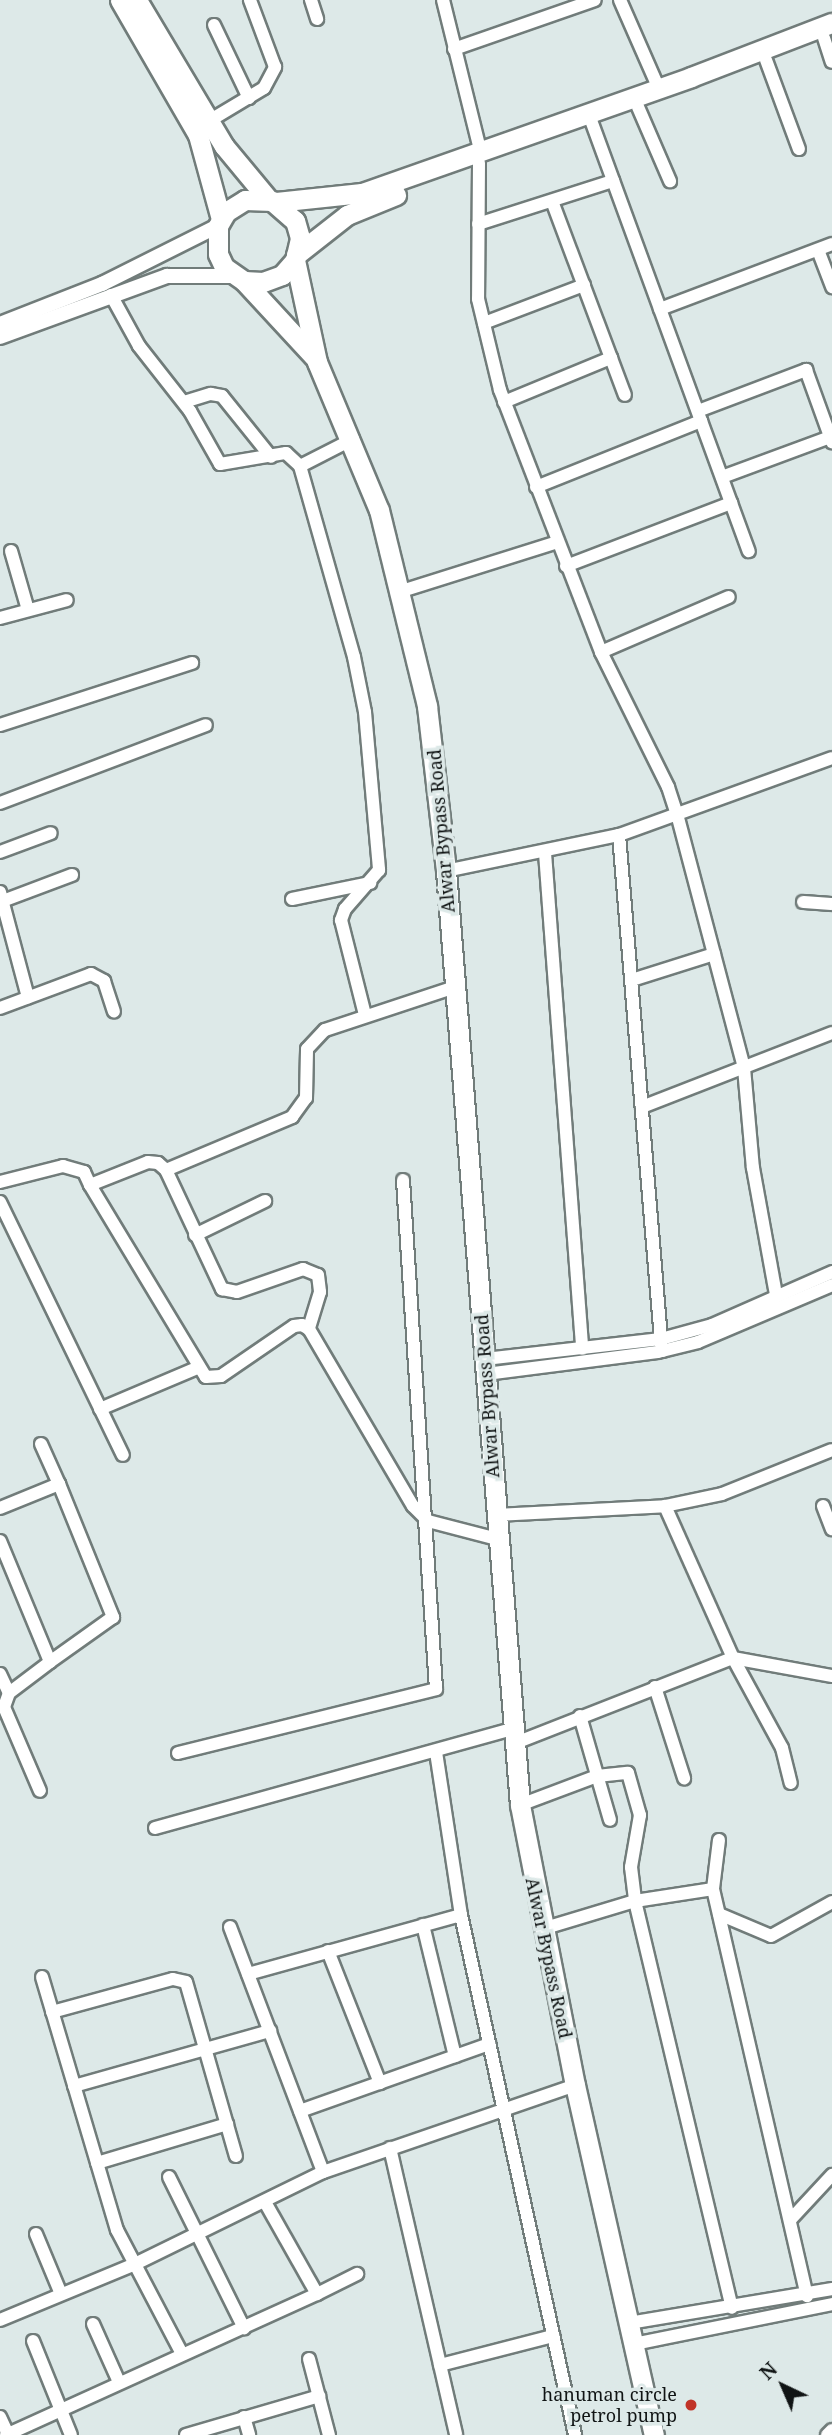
<!DOCTYPE html>
<html>
<head>
<meta charset="utf-8">
<style>
  body { margin:0 }
  #map { position:relative; width:832px; height:2435px; overflow:hidden; background:#dde9e8; font-family:"Noto Serif",serif }
  div>[style] { position:absolute }
  .roads { filter:drop-shadow(2px 0 #717c7a) drop-shadow(-2px 0 #717c7a) drop-shadow(0 2px #717c7a) drop-shadow(0 -2px #717c7a) }
  .minor>* { height:12px; margin:-6px; padding:0 6px; transform-origin:6px; border-radius:6px; background:#fff }
  .tertiary>* { height:14px; margin:-7px; padding:0 7px; transform-origin:7px; border-radius:7px; background:#fff }
  .primary>* { height:19px; margin:-9.5px; padding:0 9.5px; transform-origin:9.5px; border-radius:9.5px; background:#fff }
  .trunk>* { height:19px; margin:-9.5px; padding:0 9.5px; transform-origin:9.5px; border-radius:9.5px; background:#fff }
  .dots>* { width:19px; height:19px; translate:-50% -50%; box-sizing:border-box; border:4px solid #dde9e8; border-radius:50% }
  span { translate:-50% -50%; white-space:nowrap; text-align:center; line-height:1.15; -webkit-text-stroke:7px #dde9e8; paint-order:stroke }
  .street-label { font-size:18px; color:#101414 }
  .poi-label { font-size:18px; color:#101414 }
  .right { translate:-100% -50%; text-align:right }
  .north { position:absolute; left:748px; top:2351px; width:70px; height:70px; -webkit-text-stroke:5px #dde9e8; paint-order:stroke; rotate:316deg; font-size:19px; font-weight:700; line-height:28px; text-align:center; color:#101414 }
  .north::after { content:''; display:block; margin:auto; width:24px; height:32px; background:#101414; clip-path:polygon(50% 0,100% 100%,50% 72%,0 100%) }
</style>
</head>
<body>
<div id="map">
  <div class="roads">
    <div class="minor">
      <i style="left:311px;top:0;width:20px;rotate:72deg"></i>
      <i style="left:443px;top:0;width:154px;rotate:76.1deg"></i>
      <i style="left:620px;top:0;width:97px;rotate:66.3deg"></i>
      <i style="left:214px;top:25px;width:81px;rotate:64.4deg"></i>
      <i style="left:824px;top:38px;width:25px;rotate:72deg"></i>
      <i style="left:454px;top:49px;width:149px;rotate:-19.2deg"></i>
      <i style="left:766px;top:60px;width:95px;rotate:69.7deg"></i>
      <i style="left:638px;top:107px;width:81px;rotate:66.6deg"></i>
      <i style="left:209px;top:121px;width:64px;rotate:-31deg"></i>
      <i style="left:264px;top:88px;width:24px;rotate:-62deg"></i>
      <i style="left:275px;top:67px;width:72px;rotate:-110.5deg"></i>
      <i style="left:592px;top:123px;width:456px;rotate:69.9deg"></i>
      <i style="left:479px;top:163px;width:136px;rotate:90.4deg"></i>
      <i style="left:478px;top:299px;width:94px;rotate:76.4deg"></i>
      <i style="left:500px;top:390px;width:281px;rotate:68.9deg"></i>
      <i style="left:601px;top:652px;width:151px;rotate:63.6deg"></i>
      <i style="left:668px;top:787px;width:28px;rotate:72deg"></i>
      <i style="left:677px;top:814px;width:263px;rotate:75.2deg"></i>
      <i style="left:744px;top:1068px;width:100px;rotate:84.9deg"></i>
      <i style="left:753px;top:1168px;width:129px;rotate:79.7deg"></i>
      <i style="left:552px;top:201px;width:207px;rotate:69.4deg"></i>
      <i style="left:478px;top:224px;width:142px;rotate:-17.7deg"></i>
      <i style="left:818px;top:250px;width:40px;rotate:69deg"></i>
      <i style="left:111px;top:295px;width:58px;rotate:61.2deg"></i>
      <i style="left:139px;top:346px;width:83px;rotate:51.9deg"></i>
      <i style="left:190px;top:411px;width:61px;rotate:60.5deg"></i>
      <i style="left:220px;top:464px;width:67px;rotate:-9.5deg"></i>
      <i style="left:286px;top:453px;width:19px;rotate:43deg"></i>
      <i style="left:660px;top:309px;width:184px;rotate:-20.7deg"></i>
      <i style="left:484px;top:323px;width:107px;rotate:-20.8deg"></i>
      <i style="left:184px;top:402px;width:28px;rotate:-17deg"></i>
      <i style="left:211px;top:394px;width:11px;rotate:10deg"></i>
      <i style="left:222px;top:396px;width:78px;rotate:51.2deg"></i>
      <i style="left:504px;top:402px;width:116px;rotate:-22.4deg"></i>
      <i style="left:698px;top:411px;width:116px;rotate:-20.8deg"></i>
      <i style="left:806px;top:370px;width:77px;rotate:70.1deg"></i>
      <i style="left:353px;top:439px;width:59px;rotate:153deg"></i>
      <i style="left:300px;top:466px;width:198px;rotate:74.2deg"></i>
      <i style="left:354px;top:657px;width:56px;rotate:78.7deg"></i>
      <i style="left:365px;top:712px;width:159px;rotate:84.9deg"></i>
      <i style="left:379px;top:870px;width:52px;rotate:131.1deg"></i>
      <i style="left:345px;top:909px;width:12px;rotate:110deg"></i>
      <i style="left:341px;top:920px;width:98px;rotate:75.8deg"></i>
      <i style="left:722px;top:477px;width:115px;rotate:-20.3deg"></i>
      <i style="left:536px;top:487px;width:178px;rotate:-21.8deg"></i>
      <i style="left:11px;top:551px;width:61px;rotate:73.9deg"></i>
      <i style="left:566px;top:566px;width:177px;rotate:-20.9deg"></i>
      <i style="left:402px;top:591px;width:163px;rotate:-17.5deg"></i>
      <i style="left:0;top:618px;width:69px;rotate:-15deg"></i>
      <i style="left:601px;top:652px;width:139px;rotate:-23.3deg"></i>
      <i style="left:0;top:725px;width:202px;rotate:-17.9deg"></i>
      <i style="left:0;top:803px;width:220px;rotate:-20.7deg"></i>
      <i style="left:619px;top:835px;width:518px;rotate:85.24deg"></i>
      <i style="left:0;top:852px;width:54px;rotate:-20.4deg"></i>
      <i style="left:545px;top:853px;width:497px;rotate:85.7deg"></i>
      <i style="left:446px;top:871px;width:177px;rotate:-11.8deg"></i>
      <i style="left:619px;top:835px;width:226px;rotate:-19.9deg"></i>
      <i style="left:0;top:892px;width:109px;rotate:75.1deg"></i>
      <i style="left:292px;top:899px;width:80px;rotate:-11.6deg"></i>
      <i style="left:0;top:902px;width:77px;rotate:-20.6deg"></i>
      <i style="left:803px;top:902px;width:29px;rotate:4deg"></i>
      <i style="left:632px;top:980px;width:86px;rotate:-17.6deg"></i>
      <i style="left:0;top:1008px;width:97px;rotate:-20.5deg"></i>
      <i style="left:91px;top:974px;width:15px;rotate:28deg"></i>
      <i style="left:104px;top:981px;width:32px;rotate:72deg"></i>
      <i style="left:642px;top:1107px;width:204px;rotate:-21.3deg"></i>
      <i style="left:166px;top:1170px;width:132px;rotate:64.8deg"></i>
      <i style="left:222px;top:1289px;width:15px;rotate:11deg"></i>
      <i style="left:237px;top:1292px;width:70px;rotate:-19.2deg"></i>
      <i style="left:303px;top:1269px;width:16px;rotate:22deg"></i>
      <i style="left:318px;top:1275px;width:17px;rotate:83deg"></i>
      <i style="left:320px;top:1292px;width:39px;rotate:107deg"></i>
      <i style="left:0;top:1182px;width:65px;rotate:-14.3deg"></i>
      <i style="left:63px;top:1166px;width:22px;rotate:16deg"></i>
      <i style="left:84px;top:1172px;width:14px;rotate:65deg"></i>
      <i style="left:90px;top:1185px;width:62px;rotate:-21.6deg"></i>
      <i style="left:148px;top:1162px;width:10px;rotate:6deg"></i>
      <i style="left:158px;top:1163px;width:11px;rotate:41deg"></i>
      <i style="left:166px;top:1170px;width:137px;rotate:-22.8deg"></i>
      <i style="left:292px;top:1117px;width:24px;rotate:-54deg"></i>
      <i style="left:306px;top:1098px;width:49px;rotate:-88.8deg"></i>
      <i style="left:307px;top:1049px;width:26px;rotate:-47deg"></i>
      <i style="left:325px;top:1030px;width:137px;rotate:-18.3deg"></i>
      <i style="left:90px;top:1185px;width:224px;rotate:58.9deg"></i>
      <i style="left:206px;top:1377px;width:15px;rotate:-4deg"></i>
      <i style="left:221px;top:1376px;width:88px;rotate:-34.4deg"></i>
      <i style="left:294px;top:1326px;width:8px;rotate:-7deg"></i>
      <i style="left:302px;top:1325px;width:8px;rotate:30deg"></i>
      <i style="left:309px;top:1329px;width:205px;rotate:59.6deg"></i>
      <i style="left:413px;top:1506px;width:21px;rotate:45deg"></i>
      <i style="left:428px;top:1521px;width:71px;rotate:14.6deg"></i>
      <i style="left:0;top:1202px;width:281px;rotate:64.1deg"></i>
      <i style="left:195px;top:1235px;width:78px;rotate:-25.9deg"></i>
      <i style="left:485px;top:1359px;width:177px;rotate:-6.5deg"></i>
      <i style="left:661px;top:1339px;width:53px;rotate:-15.4deg"></i>
      <i style="left:712px;top:1325px;width:131px;rotate:-23.8deg"></i>
      <i style="left:486px;top:1374px;width:173px;rotate:-7.3deg"></i>
      <i style="left:658px;top:1352px;width:41px;rotate:-14deg"></i>
      <i style="left:698px;top:1342px;width:146px;rotate:-23deg"></i>
      <i style="left:100px;top:1409px;width:105px;rotate:-22.9deg"></i>
      <i style="left:41px;top:1444px;width:44px;rotate:65.8deg"></i>
      <i style="left:665px;top:1506px;width:167px;rotate:65.9deg"></i>
      <i style="left:733px;top:1658px;width:102px;rotate:61.4deg"></i>
      <i style="left:782px;top:1748px;width:36px;rotate:76deg"></i>
      <i style="left:823px;top:1506px;width:25px;rotate:69deg"></i>
      <i style="left:0;top:1508px;width:64px;rotate:-22.1deg"></i>
      <i style="left:59px;top:1484px;width:144px;rotate:67.9deg"></i>
      <i style="left:113px;top:1617px;width:77px;rotate:144.5deg"></i>
      <i style="left:496px;top:1515px;width:169px;rotate:-3deg"></i>
      <i style="left:665px;top:1506px;width:58px;rotate:-11.9deg"></i>
      <i style="left:722px;top:1494px;width:118px;rotate:-21.8deg"></i>
      <i style="left:0;top:1541px;width:131px;rotate:67.5deg"></i>
      <i style="left:50px;top:1662px;width:51px;rotate:142.9deg"></i>
      <i style="left:9px;top:1693px;width:15px;rotate:110deg"></i>
      <i style="left:4px;top:1707px;width:91px;rotate:66.8deg"></i>
      <i style="left:0;top:1674px;width:21px;rotate:65deg"></i>
      <i style="left:655px;top:1687px;width:96px;rotate:72.3deg"></i>
      <i style="left:580px;top:1716px;width:108px;rotate:73.9deg"></i>
      <i style="left:513px;top:1744px;width:236px;rotate:-21.4deg"></i>
      <i style="left:733px;top:1658px;width:101px;rotate:10.3deg"></i>
      <i style="left:436px;top:1752px;width:165px;rotate:81.3deg"></i>
      <i style="left:461px;top:1915px;width:532px;rotate:77.63deg"></i>
      <i style="left:178px;top:1753px;width:266px;rotate:-13.9deg"></i>
      <i style="left:436px;top:1689px;width:510px;rotate:-93.71deg"></i>
      <i style="left:520px;top:1805px;width:82px;rotate:-20.6deg"></i>
      <i style="left:597px;top:1776px;width:31px;rotate:-6deg"></i>
      <i style="left:628px;top:1773px;width:44px;rotate:74.1deg"></i>
      <i style="left:640px;top:1815px;width:53px;rotate:99.8deg"></i>
      <i style="left:631px;top:1867px;width:34px;rotate:83deg"></i>
      <i style="left:635px;top:1901px;width:418px;rotate:76.6deg"></i>
      <i style="left:155px;top:1828px;width:370px;rotate:-15.5deg"></i>
      <i style="left:719px;top:1840px;width:49px;rotate:97deg"></i>
      <i style="left:713px;top:1889px;width:418px;rotate:77deg"></i>
      <i style="left:719px;top:1914px;width:56px;rotate:22.9deg"></i>
      <i style="left:771px;top:1936px;width:70px;rotate:-29.1deg"></i>
      <i style="left:423px;top:1925px;width:135px;rotate:76.3deg"></i>
      <i style="left:230px;top:1927px;width:262px;rotate:69.2deg"></i>
      <i style="left:542px;top:1929px;width:97px;rotate:-16.8deg"></i>
      <i style="left:635px;top:1901px;width:79px;rotate:-8.7deg"></i>
      <i style="left:328px;top:1951px;width:142px;rotate:68.5deg"></i>
      <i style="left:248px;top:1974px;width:221px;rotate:-15.5deg"></i>
      <i style="left:42px;top:1977px;width:264px;rotate:73.5deg"></i>
      <i style="left:117px;top:2230px;width:140px;rotate:62.3deg"></i>
      <i style="left:52px;top:2012px;width:125px;rotate:-15.3deg"></i>
      <i style="left:173px;top:1979px;width:13px;rotate:13deg"></i>
      <i style="left:186px;top:1982px;width:181px;rotate:74deg"></i>
      <i style="left:74px;top:2086px;width:204px;rotate:-15.7deg"></i>
      <i style="left:300px;top:2111px;width:201px;rotate:-19.5deg"></i>
      <i style="left:390px;top:2148px;width:294px;rotate:77deg"></i>
      <i style="left:97px;top:2163px;width:136px;rotate:-16.7deg"></i>
      <i style="left:169px;top:2177px;width:169px;rotate:63.6deg"></i>
      <i style="left:792px;top:2218px;width:59px;rotate:-47.1deg"></i>
      <i style="left:36px;top:2234px;width:65px;rotate:67.4deg"></i>
      <i style="left:317px;top:2294px;width:45px;rotate:-26.6deg"></i>
      <i style="left:0;top:2320px;width:146px;rotate:-22.5deg"></i>
      <i style="left:135px;top:2264px;width:209px;rotate:-26.1deg"></i>
      <i style="left:323px;top:2172px;width:267px;rotate:-19deg"></i>
      <i style="left:629px;top:2323px;width:206px;rotate:-9.5deg"></i>
      <i style="left:93px;top:2324px;width:64px;rotate:65.9deg"></i>
      <i style="left:33px;top:2341px;width:101px;rotate:68deg"></i>
      <i style="left:634px;top:2344px;width:202px;rotate:-11.4deg"></i>
      <i style="left:309px;top:2359px;width:79px;rotate:75.3deg"></i>
      <i style="left:440px;top:2365px;width:117px;rotate:-14.4deg"></i>
      <i style="left:0;top:2417px;width:19px;rotate:65deg"></i>
      <i style="left:244px;top:2417px;width:19px;rotate:74deg"></i>
      <i style="left:6px;top:2435px;width:341px;rotate:-24.4deg"></i>
      <i style="left:317px;top:2294px;width:106px;rotate:-119.5deg"></i>
      <i style="left:186px;top:2435px;width:139px;rotate:-16.3deg"></i>
      <i style="left:827px;top:2435px;width:7px;rotate:-45deg"></i>
    </div>
    <div class="tertiary">
      <i style="left:0;top:324px;width:110px;rotate:-21.4deg"></i>
      <i style="left:102px;top:284px;width:130px;rotate:-26.6deg"></i>
      <i style="left:0;top:337px;width:178px;rotate:-20.1deg"></i>
      <i style="left:167px;top:276px;width:68px"></i>
    </div>
    <div class="primary">
      <i style="left:120px;top:0;width:156px;rotate:60deg"></i>
      <i style="left:198px;top:135px;width:87px;rotate:74.7deg"></i>
      <i style="left:137px;top:0;width:170px;rotate:59.2deg"></i>
      <i style="left:224px;top:146px;width:69px;rotate:50.3deg"></i>
    </div>
    <div class="trunk">
      <i style="left:276px;top:202px;width:86px;rotate:-6deg"></i>
      <i style="left:362px;top:193px;width:349px;rotate:-19.4deg"></i>
      <i style="left:691px;top:77px;width:151px;rotate:-21deg"></i>
      <i style="left:296px;top:255px;width:65px;rotate:-38.1deg"></i>
      <i style="left:347px;top:215px;width:53px;rotate:-22.2deg"></i>
      <i style="left:295px;top:260px;width:104px;rotate:77.8deg"></i>
      <i style="left:317px;top:362px;width:160px;rotate:67.3deg"></i>
      <i style="left:379px;top:510px;width:202px;rotate:76.2deg"></i>
      <i style="left:427px;top:706px;width:166px;rotate:83.4deg"></i>
      <i style="left:446px;top:871px;width:937px;rotate:85.47deg"></i>
      <i style="left:520px;top:1805px;width:285px;rotate:78.9deg"></i>
      <i style="left:575px;top:2085px;width:359px;rotate:77.3deg"></i>
      <i style="left:244px;top:281px;width:19px;rotate:3deg"></i>
      <i style="left:263px;top:282px;width:20px;rotate:-20deg"></i>
      <i style="left:282px;top:275px;width:20px;rotate:-49deg"></i>
      <i style="left:295px;top:260px;width:23px;rotate:-77deg"></i>
      <i style="left:300px;top:238px;width:18px;rotate:-106deg"></i>
      <i style="left:295px;top:221px;width:30px;rotate:-139deg"></i>
      <i style="left:272px;top:201px;width:27px;rotate:-178deg"></i>
      <i style="left:245px;top:200px;width:22px;rotate:148deg"></i>
      <i style="left:226px;top:212px;width:16px;rotate:120deg"></i>
      <i style="left:218px;top:226px;width:28px;rotate:90deg"></i>
      <i style="left:218px;top:254px;width:14px;rotate:65deg"></i>
      <i style="left:224px;top:267px;width:24px;rotate:35deg"></i>
      <i style="left:244px;top:281px;width:105px;rotate:47.3deg"></i>
    </div>
  </div>
  <div class="dots">
    <i style="left:691px;top:2405px;background:#c13428"></i>
  </div>
  <div class="street-label">
    <span style="left:441px;top:831px;rotate:-95deg">Alwar Bypass Road</span>
    <span style="left:487px;top:1396px;rotate:-94deg">Alwar Bypass Road</span>
    <span style="left:549px;top:1958px;rotate:78deg">Alwar Bypass Road</span>
  </div>
  <div class="poi-label">
    <span class="right" style="left:677px;top:2405px">hanuman circle<br>petrol pump</span>
  </div>
  <div class="north">N</div>
</div>
</body>
</html>
